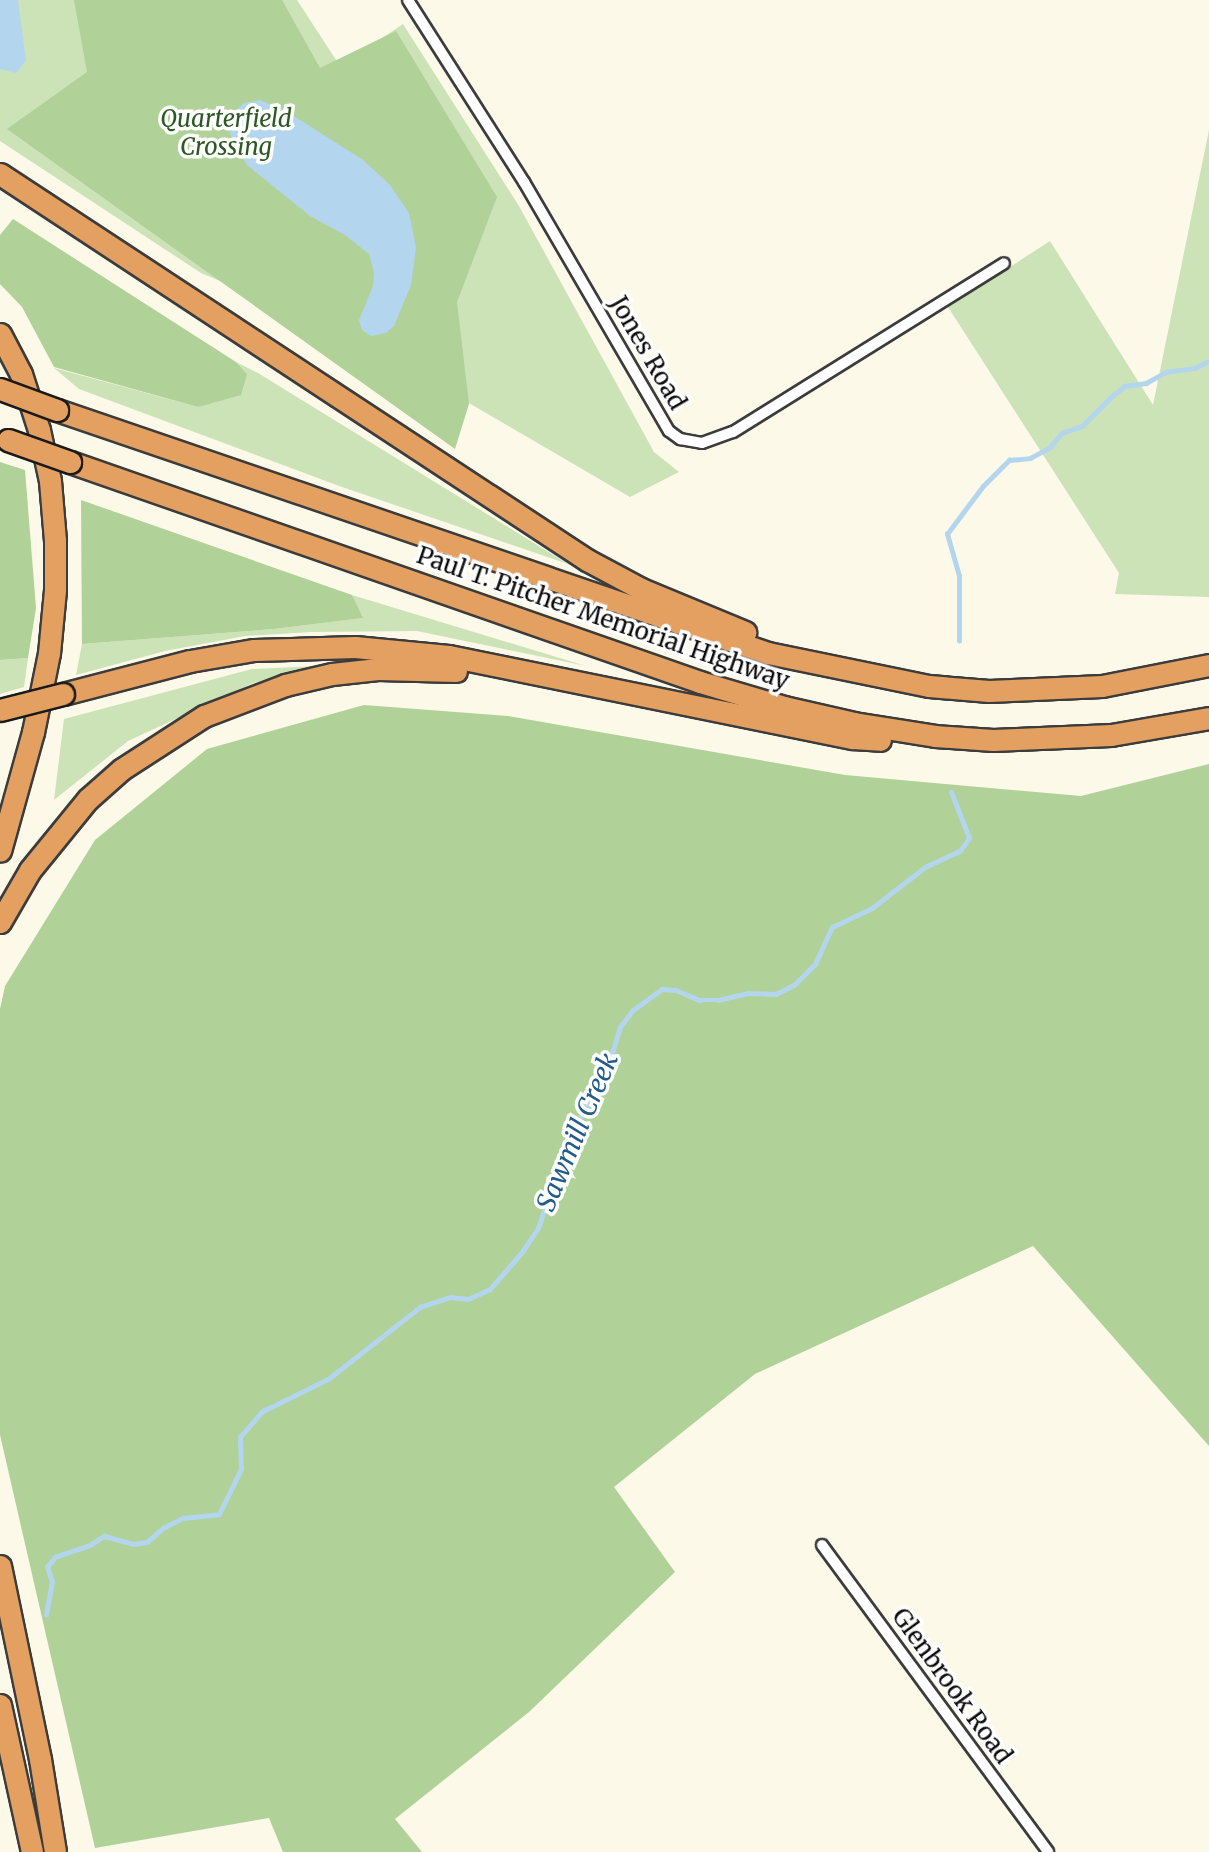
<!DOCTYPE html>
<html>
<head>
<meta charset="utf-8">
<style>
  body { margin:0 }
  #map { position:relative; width:1209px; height:1852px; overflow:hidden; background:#fcf9e8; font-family:Merriweather,serif }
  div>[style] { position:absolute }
  .green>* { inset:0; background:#cce2b7 }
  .forest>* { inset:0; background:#b0d198 }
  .water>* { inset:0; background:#b3d6ee }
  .stream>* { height:4.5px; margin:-2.25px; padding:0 2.25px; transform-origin:2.25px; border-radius:2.25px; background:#b3d6ee }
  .roads { filter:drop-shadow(2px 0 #3c3c3c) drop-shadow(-2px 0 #3c3c3c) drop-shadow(0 2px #3c3c3c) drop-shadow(0 -2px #3c3c3c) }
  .street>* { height:10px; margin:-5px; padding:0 5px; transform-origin:5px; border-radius:5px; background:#fff }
  .highway>* { height:21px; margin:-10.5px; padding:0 10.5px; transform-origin:10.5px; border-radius:10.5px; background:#e3a060 }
  .bridges { filter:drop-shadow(2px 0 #1a1a1a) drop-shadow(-2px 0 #1a1a1a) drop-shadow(0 2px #1a1a1a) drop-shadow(0 -2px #1a1a1a) }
  .highway-bridge>* { height:21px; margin:-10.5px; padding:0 10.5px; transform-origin:10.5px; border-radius:10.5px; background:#e3a060 }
  span { translate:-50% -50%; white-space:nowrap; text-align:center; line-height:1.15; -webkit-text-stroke:7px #fff; paint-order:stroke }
  .park-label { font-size:24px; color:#2c5823; font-style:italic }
  .street-label { font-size:24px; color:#090909 }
  .water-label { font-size:26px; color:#235b8b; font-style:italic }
</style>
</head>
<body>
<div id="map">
  <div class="green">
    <i style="clip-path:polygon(0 0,297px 0,340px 66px,403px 24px,519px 206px,654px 452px,679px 472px,630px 497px,383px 353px,341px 332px,201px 273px,0 141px)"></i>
    <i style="clip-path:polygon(1209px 130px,1209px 597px,1115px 594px,1119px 573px,948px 307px,1050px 241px,1153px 405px)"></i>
    <i style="clip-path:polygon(236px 362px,258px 373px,568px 564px,342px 487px,79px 389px,54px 368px,198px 407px,247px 374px)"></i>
    <i style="clip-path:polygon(352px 595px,586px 666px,417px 631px,311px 632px,245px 636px,165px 651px,76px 675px,82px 644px,274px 629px,362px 618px)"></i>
    <i style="clip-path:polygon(28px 658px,24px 687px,0 694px,0 660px)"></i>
    <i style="clip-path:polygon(317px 666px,253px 683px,128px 741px,54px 800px,64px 719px,252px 669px)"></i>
  </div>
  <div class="forest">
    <i style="clip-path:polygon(74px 0,282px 0,320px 68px,396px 31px,497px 197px,457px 302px,469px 404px,455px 449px,7px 129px,87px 72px)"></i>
    <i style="clip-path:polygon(13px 219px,236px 362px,247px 374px,241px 395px,198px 407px,54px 367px,22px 307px,0 284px,0 235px)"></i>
    <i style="clip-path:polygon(0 462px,25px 470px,36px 608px,28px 658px,0 660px)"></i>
    <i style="clip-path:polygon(81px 500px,352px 595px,363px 618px,274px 629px,82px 644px)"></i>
    <i style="clip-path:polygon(364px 705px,508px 716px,845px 775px,1081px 796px,1209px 764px,1209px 1446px,1033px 1246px,755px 1374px,614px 1487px,675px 1572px,529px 1712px,395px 1819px,422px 1852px,283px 1852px,269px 1818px,95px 1848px,0 1435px,0 1009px,5px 986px,95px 840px,207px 749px)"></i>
  </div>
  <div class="water">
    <i style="clip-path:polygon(0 0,18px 0,26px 61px,16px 73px,0 69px)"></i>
    <i style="clip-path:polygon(260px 100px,286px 111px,363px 160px,390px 185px,409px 213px,416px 247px,411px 285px,394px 326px,386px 333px,371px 336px,362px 330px,359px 320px,373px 286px,374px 273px,369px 254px,345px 235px,310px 216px,247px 165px,232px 140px,228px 126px,233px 113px,244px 103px)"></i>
  </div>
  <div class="stream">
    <i style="left:959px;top:641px;width:65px;rotate:-90deg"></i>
    <i style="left:959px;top:576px;width:44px;rotate:-105.9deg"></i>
    <i style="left:947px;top:534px;width:60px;rotate:-53.1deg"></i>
    <i style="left:983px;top:486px;width:37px;rotate:-45deg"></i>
    <i style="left:1009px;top:460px;width:21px;rotate:-5deg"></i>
    <i style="left:1030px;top:458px;width:21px;rotate:-28deg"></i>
    <i style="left:1049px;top:448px;width:20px;rotate:-49deg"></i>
    <i style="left:1062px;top:433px;width:21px;rotate:-19deg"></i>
    <i style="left:1082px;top:426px;width:42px;rotate:-45deg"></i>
    <i style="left:1112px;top:396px;width:16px;rotate:-38deg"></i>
    <i style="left:1125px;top:386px;width:21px;rotate:-8deg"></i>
    <i style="left:1146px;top:383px;width:23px;rotate:-29deg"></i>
    <i style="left:1166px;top:372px;width:29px;rotate:-8deg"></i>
    <i style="left:1195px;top:368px;width:16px;rotate:-27deg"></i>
    <i style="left:46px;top:1615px;width:34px;rotate:-80deg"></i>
    <i style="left:52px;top:1582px;width:16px;rotate:-108deg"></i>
    <i style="left:47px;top:1567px;width:13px;rotate:-51deg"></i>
    <i style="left:55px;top:1557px;width:37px;rotate:-19deg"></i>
    <i style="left:90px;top:1545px;width:17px;rotate:-33deg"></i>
    <i style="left:104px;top:1536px;width:30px;rotate:15deg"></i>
    <i style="left:133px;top:1544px;width:14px;rotate:-8deg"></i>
    <i style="left:147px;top:1542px;width:21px;rotate:-41deg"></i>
    <i style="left:163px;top:1528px;width:22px;rotate:-27deg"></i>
    <i style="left:183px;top:1518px;width:36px;rotate:-6deg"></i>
    <i style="left:219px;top:1514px;width:50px;rotate:-63.9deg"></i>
    <i style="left:241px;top:1469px;width:32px;rotate:-92deg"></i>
    <i style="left:240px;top:1437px;width:35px;rotate:-49deg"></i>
    <i style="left:263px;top:1411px;width:72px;rotate:-26.2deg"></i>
    <i style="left:328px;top:1379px;width:117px;rotate:-38deg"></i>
    <i style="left:420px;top:1307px;width:32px;rotate:-18deg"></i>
    <i style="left:450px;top:1297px;width:18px;rotate:6deg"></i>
    <i style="left:468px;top:1299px;width:24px;rotate:-24deg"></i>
    <i style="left:490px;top:1289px;width:49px;rotate:-49.1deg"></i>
    <i style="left:522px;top:1252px;width:29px;rotate:-56deg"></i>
    <i style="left:538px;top:1228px;width:24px;rotate:-71deg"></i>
    <i style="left:546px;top:1205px;width:17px;rotate:-87deg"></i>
    <i style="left:547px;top:1188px;width:48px;rotate:-54.3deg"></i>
    <i style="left:575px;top:1149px;width:29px;rotate:-82deg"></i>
    <i style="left:579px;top:1120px;width:20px;rotate:-63deg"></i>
    <i style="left:588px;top:1102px;width:23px;rotate:-75deg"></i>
    <i style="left:594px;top:1080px;width:20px;rotate:-45deg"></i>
    <i style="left:608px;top:1066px;width:41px;rotate:-72.9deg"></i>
    <i style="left:620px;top:1027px;width:21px;rotate:-53deg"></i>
    <i style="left:633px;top:1010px;width:36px;rotate:-36deg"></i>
    <i style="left:662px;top:989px;width:14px;rotate:4deg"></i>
    <i style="left:676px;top:990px;width:26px;rotate:23deg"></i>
    <i style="left:700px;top:1000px;width:18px"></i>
    <i style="left:718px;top:1000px;width:32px;rotate:-13deg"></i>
    <i style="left:749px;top:993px;width:27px;rotate:2deg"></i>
    <i style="left:776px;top:994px;width:20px;rotate:-27deg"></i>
    <i style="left:794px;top:985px;width:30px;rotate:-45deg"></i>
    <i style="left:815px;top:964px;width:41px;rotate:-65.3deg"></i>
    <i style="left:832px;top:927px;width:44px;rotate:-25.4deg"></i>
    <i style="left:872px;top:908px;width:67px;rotate:-37.7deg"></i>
    <i style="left:925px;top:867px;width:38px;rotate:-25deg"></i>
    <i style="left:960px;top:851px;width:16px;rotate:-55deg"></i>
    <i style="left:969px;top:838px;width:49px;rotate:-111.4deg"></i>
  </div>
  <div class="roads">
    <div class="street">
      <i style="left:408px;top:0;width:216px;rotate:57.5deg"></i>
      <i style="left:524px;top:182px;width:288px;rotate:59.8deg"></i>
      <i style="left:669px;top:431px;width:14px;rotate:36deg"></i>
      <i style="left:680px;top:439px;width:22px;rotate:10deg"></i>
      <i style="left:702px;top:443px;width:33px;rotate:-20deg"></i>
      <i style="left:733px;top:432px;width:319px;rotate:-31.9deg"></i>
      <i style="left:822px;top:1545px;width:381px;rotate:53.6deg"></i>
    </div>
    <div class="highway">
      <i style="left:0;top:174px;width:703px;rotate:33.33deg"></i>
      <i style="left:587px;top:560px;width:61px;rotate:28.2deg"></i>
      <i style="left:641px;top:589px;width:113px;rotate:22.5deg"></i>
      <i style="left:0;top:334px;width:45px;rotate:62.3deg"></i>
      <i style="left:21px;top:374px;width:59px;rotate:72.2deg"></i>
      <i style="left:39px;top:430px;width:52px;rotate:77.8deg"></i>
      <i style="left:50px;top:481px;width:59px;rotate:85.2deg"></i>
      <i style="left:55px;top:540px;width:50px;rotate:90deg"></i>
      <i style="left:55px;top:590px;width:63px;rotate:95.4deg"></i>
      <i style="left:49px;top:653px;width:81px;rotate:101.4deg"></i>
      <i style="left:33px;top:732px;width:123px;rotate:105.5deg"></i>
      <i style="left:57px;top:410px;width:751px;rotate:18.87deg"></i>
      <i style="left:768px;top:653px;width:164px;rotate:11.6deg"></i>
      <i style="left:929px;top:686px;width:60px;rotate:4.8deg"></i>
      <i style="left:989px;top:691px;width:113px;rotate:-2.5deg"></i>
      <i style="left:1102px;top:686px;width:109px;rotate:-11.1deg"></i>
      <i style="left:70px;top:462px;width:667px;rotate:19.25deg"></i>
      <i style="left:700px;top:682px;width:88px;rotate:16.6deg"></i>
      <i style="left:784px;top:707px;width:72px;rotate:12.9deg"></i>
      <i style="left:854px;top:723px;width:82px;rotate:9.1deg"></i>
      <i style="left:935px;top:736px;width:58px;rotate:3.9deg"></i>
      <i style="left:993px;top:740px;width:118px;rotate:-2.4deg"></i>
      <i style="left:1111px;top:735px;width:99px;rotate:-9.8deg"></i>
      <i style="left:63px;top:694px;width:131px;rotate:-14.6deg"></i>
      <i style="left:190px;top:661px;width:65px;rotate:-9.8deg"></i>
      <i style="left:254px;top:650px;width:101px;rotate:-1.7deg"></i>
      <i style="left:355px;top:647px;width:94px;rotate:5.5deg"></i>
      <i style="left:449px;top:656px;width:412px;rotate:11.5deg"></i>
      <i style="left:853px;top:738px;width:27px;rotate:4deg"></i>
      <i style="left:0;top:922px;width:60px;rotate:-60deg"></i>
      <i style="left:30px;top:870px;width:92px;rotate:-50.8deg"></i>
      <i style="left:88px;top:799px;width:45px;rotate:-41.4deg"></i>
      <i style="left:122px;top:769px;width:98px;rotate:-32.9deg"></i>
      <i style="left:204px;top:716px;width:87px;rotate:-20.9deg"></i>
      <i style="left:285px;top:685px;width:48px;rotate:-13.2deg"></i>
      <i style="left:332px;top:674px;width:46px;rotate:-6.2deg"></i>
      <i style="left:378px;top:669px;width:78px;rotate:1.5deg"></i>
      <i style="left:0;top:1566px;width:197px;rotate:78.3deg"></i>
      <i style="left:40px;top:1759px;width:94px;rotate:80.8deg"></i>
      <i style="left:0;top:1705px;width:150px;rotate:77.7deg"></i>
    </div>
  </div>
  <div class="bridges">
    <div class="highway-bridge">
      <i style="left:0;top:389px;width:61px;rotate:20.2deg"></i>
      <i style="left:8px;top:440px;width:66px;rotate:19.5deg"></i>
      <i style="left:0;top:710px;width:65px;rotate:-14.3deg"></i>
    </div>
  </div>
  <div class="park-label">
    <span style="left:226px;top:133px">Quarterfield<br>Crossing</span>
  </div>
  <div class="street-label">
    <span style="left:648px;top:353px;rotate:60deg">Jones Road</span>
    <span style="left:603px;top:618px;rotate:19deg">Paul T. Pitcher Memorial Highway</span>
    <span style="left:952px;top:1686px;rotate:54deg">Glenbrook Road</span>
  </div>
  <div class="water-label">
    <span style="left:577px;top:1132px;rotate:-67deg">Sawmill Creek</span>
  </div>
</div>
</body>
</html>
